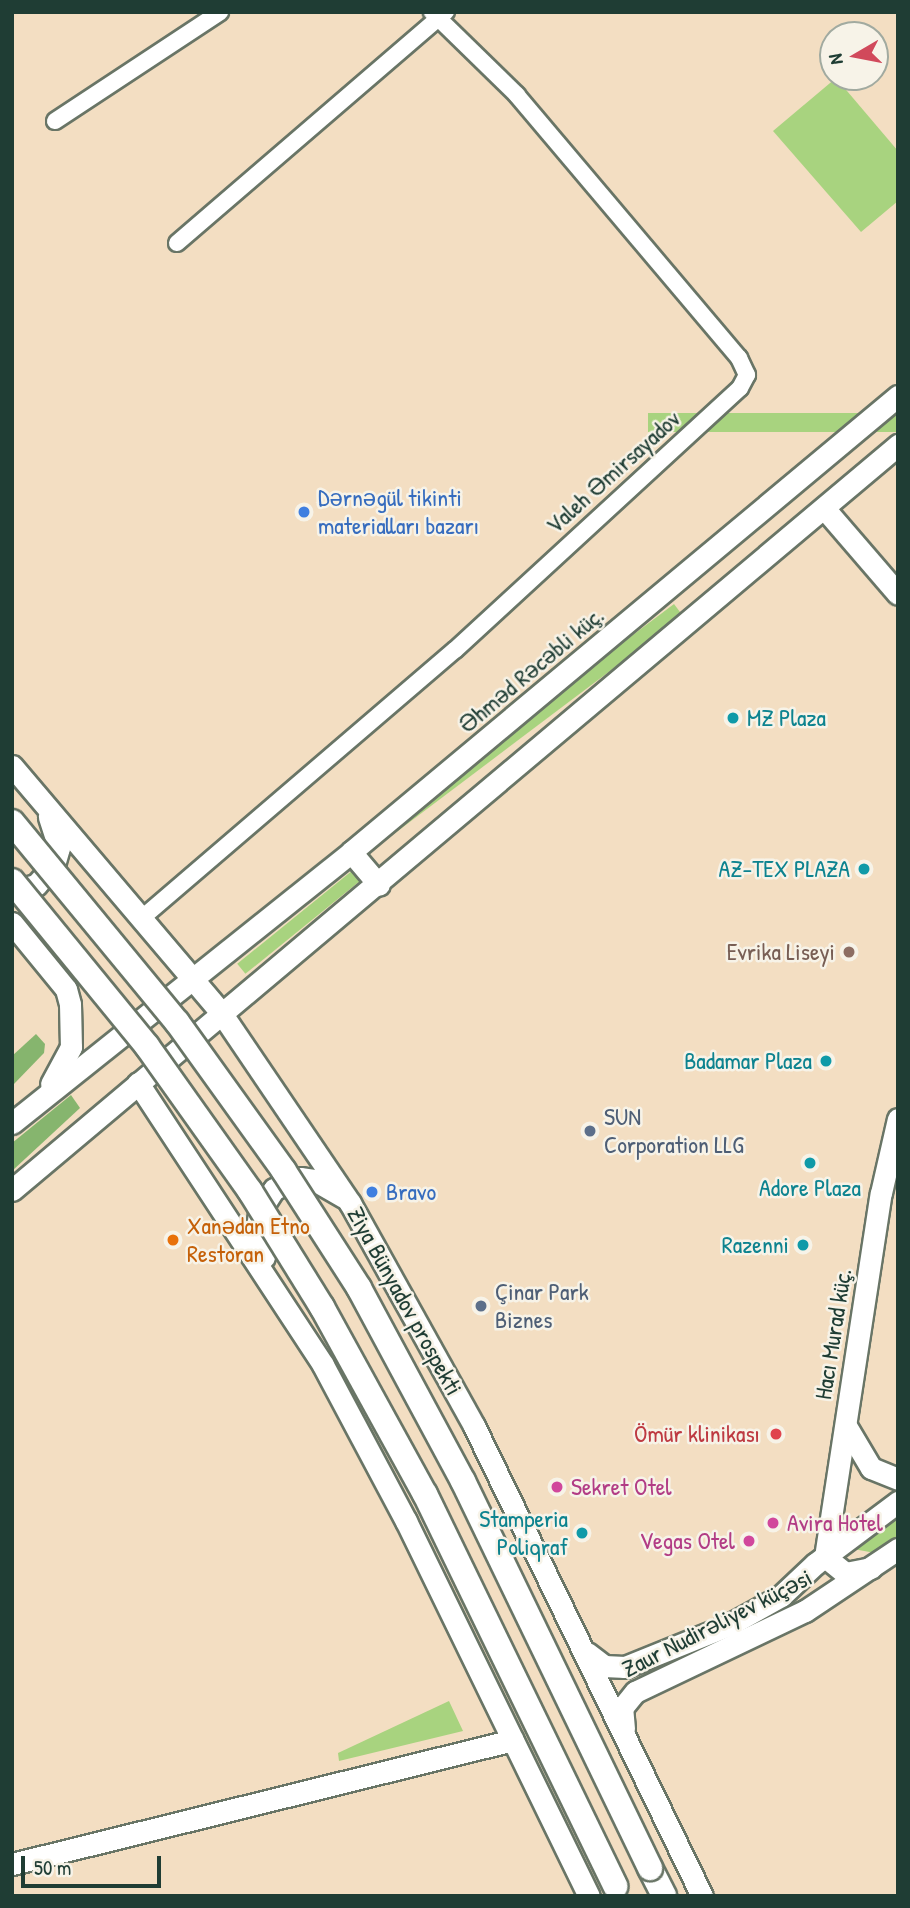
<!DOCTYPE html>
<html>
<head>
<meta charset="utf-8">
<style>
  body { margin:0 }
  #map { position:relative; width:910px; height:1908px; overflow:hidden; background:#f3dec2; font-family:"Patrick Hand",sans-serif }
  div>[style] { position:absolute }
  .green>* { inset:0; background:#a8d37f; transform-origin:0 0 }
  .forest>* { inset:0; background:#86b56e }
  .roads { filter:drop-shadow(2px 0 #697566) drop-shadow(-2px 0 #697566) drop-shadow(0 2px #697566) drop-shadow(0 -2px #697566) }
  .street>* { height:16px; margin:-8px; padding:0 8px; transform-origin:8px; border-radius:8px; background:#fff }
  .secondary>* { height:21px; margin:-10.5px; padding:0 10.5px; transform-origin:10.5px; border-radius:10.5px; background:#fff }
  .primary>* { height:24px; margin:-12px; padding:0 12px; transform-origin:12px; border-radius:12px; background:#fff }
  .bridges { filter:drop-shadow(2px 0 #697566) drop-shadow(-2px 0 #697566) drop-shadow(0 2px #697566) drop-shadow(0 -2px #697566) }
  .primary-bridge>* { height:24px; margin:-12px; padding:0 12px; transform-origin:12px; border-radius:12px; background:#fff }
  .dots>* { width:19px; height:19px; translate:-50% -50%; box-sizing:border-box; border:4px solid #f7f3e8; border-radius:50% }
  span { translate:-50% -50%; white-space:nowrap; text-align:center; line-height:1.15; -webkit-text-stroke:5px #f7f3e8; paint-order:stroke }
  .street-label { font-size:24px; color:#1f3d34 }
  .shop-label { font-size:24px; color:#366cbe }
  .left { translate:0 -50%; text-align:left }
  .culture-label { font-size:24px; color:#0d838f }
  .right { translate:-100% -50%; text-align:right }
  .education-label { font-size:24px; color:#785e54 }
  .service-label { font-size:24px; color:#4e5e75 }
  .food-label { font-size:24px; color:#c56008 }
  .health-label { font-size:24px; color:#be3a42 }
  .hotel-label { font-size:24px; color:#b23c85 }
  .frame { position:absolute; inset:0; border:14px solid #1f3d34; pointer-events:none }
  .north { position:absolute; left:819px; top:21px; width:70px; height:70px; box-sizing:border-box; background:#f7f3e8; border:2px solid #a1aaa0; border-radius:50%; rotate:260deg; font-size:19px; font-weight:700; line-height:28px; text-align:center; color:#1f3d34 }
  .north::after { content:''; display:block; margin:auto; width:24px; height:32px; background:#d1495b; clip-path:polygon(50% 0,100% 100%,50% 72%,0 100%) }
  .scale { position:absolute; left:21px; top:1856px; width:140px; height:32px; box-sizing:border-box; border:4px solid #1f3d34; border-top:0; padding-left:9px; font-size:21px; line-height:24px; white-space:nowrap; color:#1f3d34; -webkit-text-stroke:5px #f7f3e8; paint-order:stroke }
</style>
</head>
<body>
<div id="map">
  <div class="green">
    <i style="clip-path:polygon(836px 78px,898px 151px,898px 201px,861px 232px,773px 131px)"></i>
    <i style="left:898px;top:413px;width:19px;height:250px;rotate:90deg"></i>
    <i style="left:674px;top:604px;width:15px;height:387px;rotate:53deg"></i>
    <i style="left:353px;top:870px;width:13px;height:149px;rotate:51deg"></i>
    <i style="clip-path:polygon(898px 1513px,898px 1537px,875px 1553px,848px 1548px)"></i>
    <i style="clip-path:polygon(449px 1701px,463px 1731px,339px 1761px,338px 1753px)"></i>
  </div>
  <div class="forest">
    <i style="clip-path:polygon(36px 1034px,45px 1044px,44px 1053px,12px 1086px,12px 1056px)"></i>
    <i style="clip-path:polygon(71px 1095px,80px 1108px,12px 1171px,12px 1143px)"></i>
  </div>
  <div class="roads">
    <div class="street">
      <i style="left:55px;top:121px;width:198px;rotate:-33.4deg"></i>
      <i style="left:177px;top:243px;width:355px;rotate:-40.7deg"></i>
      <i style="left:142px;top:918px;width:412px;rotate:-40.6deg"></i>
      <i style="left:455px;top:650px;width:387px;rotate:-42.6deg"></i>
      <i style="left:740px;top:388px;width:15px;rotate:-62deg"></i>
      <i style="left:747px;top:375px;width:19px;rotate:-115deg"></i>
      <i style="left:739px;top:358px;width:344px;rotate:-130.2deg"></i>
      <i style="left:517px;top:95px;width:119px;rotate:-135.7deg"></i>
    </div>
    <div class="secondary">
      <i style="left:824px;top:508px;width:113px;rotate:49.3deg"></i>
      <i style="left:12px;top:766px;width:325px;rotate:49.7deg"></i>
      <i style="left:222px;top:1014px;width:228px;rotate:55.9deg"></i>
      <i style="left:350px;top:1203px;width:255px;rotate:60.9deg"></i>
      <i style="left:474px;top:1426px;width:522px;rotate:64.12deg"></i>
      <i style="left:351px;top:852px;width:43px;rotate:49.7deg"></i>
      <i style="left:12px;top:891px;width:25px;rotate:-14deg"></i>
      <i style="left:36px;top:885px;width:27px;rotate:-48deg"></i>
      <i style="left:54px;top:865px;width:18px;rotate:-74deg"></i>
      <i style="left:59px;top:848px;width:33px;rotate:-108deg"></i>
      <i style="left:12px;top:923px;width:85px;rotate:50.7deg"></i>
      <i style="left:66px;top:989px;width:16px;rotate:75deg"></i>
      <i style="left:70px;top:1004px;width:43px;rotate:88.7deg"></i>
      <i style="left:71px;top:1047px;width:42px;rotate:118.4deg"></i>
      <i style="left:138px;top:1083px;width:337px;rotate:56.7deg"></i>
      <i style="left:323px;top:1365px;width:177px;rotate:62deg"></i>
      <i style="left:406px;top:1521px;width:417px;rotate:64deg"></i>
      <i style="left:12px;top:1123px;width:434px;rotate:-38.6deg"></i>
      <i style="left:351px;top:852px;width:712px;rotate:-39.82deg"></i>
      <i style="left:12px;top:1190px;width:1158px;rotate:-40.06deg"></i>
      <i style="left:264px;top:1257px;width:29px;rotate:-104deg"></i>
      <i style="left:257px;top:1229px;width:17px;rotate:-83deg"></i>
      <i style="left:259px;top:1212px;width:27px;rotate:-57deg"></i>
      <i style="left:274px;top:1189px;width:28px;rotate:-23deg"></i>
      <i style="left:300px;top:1178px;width:14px;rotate:8deg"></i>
      <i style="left:314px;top:1180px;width:34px;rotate:30deg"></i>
      <i style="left:846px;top:1426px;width:49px;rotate:59.2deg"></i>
      <i style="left:871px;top:1468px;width:29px;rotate:22deg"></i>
      <i style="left:871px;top:1568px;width:26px;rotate:169deg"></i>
      <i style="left:845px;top:1573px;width:26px;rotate:-141deg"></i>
      <i style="left:825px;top:1557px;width:368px;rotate:-81.3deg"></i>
      <i style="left:881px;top:1193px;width:76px;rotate:-77.1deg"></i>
      <i style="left:587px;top:1653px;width:21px;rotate:37deg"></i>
      <i style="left:604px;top:1666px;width:21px;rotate:3deg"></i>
      <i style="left:625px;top:1667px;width:112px;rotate:-22deg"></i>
      <i style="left:729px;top:1625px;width:60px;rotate:-29.1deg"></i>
      <i style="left:781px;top:1596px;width:47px;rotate:-43.3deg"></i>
      <i style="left:815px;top:1564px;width:104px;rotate:-36.8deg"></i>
      <i style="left:624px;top:1729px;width:21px;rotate:-95deg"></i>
      <i style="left:622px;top:1708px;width:21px;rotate:-51deg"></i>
      <i style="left:635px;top:1692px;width:188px;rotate:-25.5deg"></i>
      <i style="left:805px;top:1611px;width:112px;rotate:-33.7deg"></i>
      <i style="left:12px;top:1864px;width:516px;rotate:-13.9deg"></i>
    </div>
    <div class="primary">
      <i style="left:650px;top:1868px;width:31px;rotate:63deg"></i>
    </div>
  </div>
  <div class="bridges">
    <div class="primary-bridge">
      <i style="left:12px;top:822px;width:259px;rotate:50.5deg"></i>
      <i style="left:177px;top:1022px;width:183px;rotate:54.3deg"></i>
      <i style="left:284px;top:1171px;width:139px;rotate:57.3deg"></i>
      <i style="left:359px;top:1288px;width:219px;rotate:61.7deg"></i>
      <i style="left:463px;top:1481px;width:430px;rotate:64.2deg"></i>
      <i style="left:12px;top:881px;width:213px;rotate:50.7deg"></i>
      <i style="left:147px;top:1046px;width:178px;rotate:54.6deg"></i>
      <i style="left:250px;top:1191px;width:137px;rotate:58.2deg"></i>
      <i style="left:322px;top:1307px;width:213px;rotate:61.2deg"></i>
      <i style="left:425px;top:1494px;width:436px;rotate:64.1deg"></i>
    </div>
  </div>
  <div class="dots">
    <i style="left:304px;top:512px;background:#3f7fe0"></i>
    <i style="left:733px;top:718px;background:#0f9aa8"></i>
    <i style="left:864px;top:869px;background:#0f9aa8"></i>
    <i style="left:849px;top:952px;background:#8d6e63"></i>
    <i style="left:826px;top:1061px;background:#0f9aa8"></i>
    <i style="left:590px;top:1131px;background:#5c6f8a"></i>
    <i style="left:810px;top:1163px;background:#0f9aa8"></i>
    <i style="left:372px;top:1192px;background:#3f7fe0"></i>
    <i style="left:173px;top:1240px;background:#e8710a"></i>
    <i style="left:803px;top:1245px;background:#0f9aa8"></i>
    <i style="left:481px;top:1306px;background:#5c6f8a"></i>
    <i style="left:776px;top:1434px;background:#e0444e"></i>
    <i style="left:557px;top:1487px;background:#d1479c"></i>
    <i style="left:773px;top:1523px;background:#d1479c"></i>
    <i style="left:582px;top:1533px;background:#0f9aa8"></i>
    <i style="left:749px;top:1541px;background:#d1479c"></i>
  </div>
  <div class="street-label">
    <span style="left:613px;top:472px;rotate:-42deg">Valeh Əmirsayadov</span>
    <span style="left:531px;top:670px;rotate:-40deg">Əhməd Rəcəbli küç.</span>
    <span style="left:405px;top:1301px;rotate:61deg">Ziya Bünyadov prospekti</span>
    <span style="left:833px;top:1334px;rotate:-81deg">Hacı Murad küç.</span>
    <span style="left:717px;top:1623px;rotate:-27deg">Zaur Nudirəliyev küçəsi</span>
  </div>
  <div class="shop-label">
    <span class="left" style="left:318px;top:512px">Dərnəgül tikinti<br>materialları bazarı</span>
    <span class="left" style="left:386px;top:1192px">Bravo</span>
  </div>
  <div class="culture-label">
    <span class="left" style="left:747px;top:718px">MZ Plaza</span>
    <span class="right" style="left:850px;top:869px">AZ-TEX PLAZA</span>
    <span class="right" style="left:812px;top:1061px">Badamar Plaza</span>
    <span style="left:810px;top:1188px">Adore Plaza</span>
    <span class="right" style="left:789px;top:1245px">Razenni</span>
    <span class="right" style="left:568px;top:1533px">Stamperia<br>Poliqraf</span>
  </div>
  <div class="education-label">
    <span class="right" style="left:835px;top:952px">Evrika Liseyi</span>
  </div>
  <div class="service-label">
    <span class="left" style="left:604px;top:1131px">SUN<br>Corporation LLG</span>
    <span class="left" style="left:495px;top:1306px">Çinar Park<br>Biznes</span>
  </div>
  <div class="food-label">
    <span class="left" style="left:187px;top:1240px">Xanədan Etno<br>Restoran</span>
  </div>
  <div class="health-label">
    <span class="right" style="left:760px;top:1434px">Ömür klinikası</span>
  </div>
  <div class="hotel-label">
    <span class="left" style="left:571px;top:1487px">Sekret Otel</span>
    <span class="left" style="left:787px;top:1523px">Avira Hotel</span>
    <span class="right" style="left:735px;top:1541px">Vegas Otel</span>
  </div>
  <div class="frame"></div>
  <div class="north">N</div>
  <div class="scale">50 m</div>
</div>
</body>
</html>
